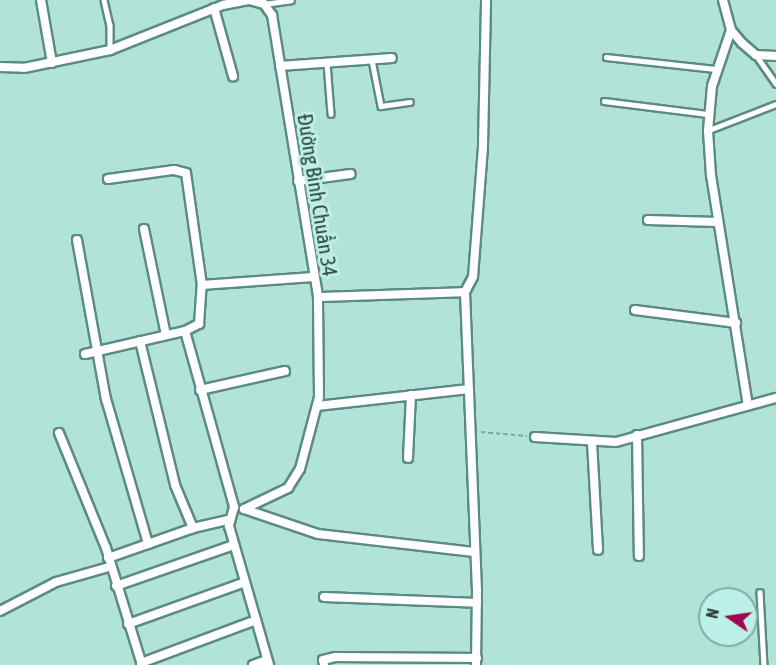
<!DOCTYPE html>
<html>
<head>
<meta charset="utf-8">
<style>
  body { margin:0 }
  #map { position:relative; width:776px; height:665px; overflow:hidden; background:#b1e3d9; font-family:"Asap Condensed",sans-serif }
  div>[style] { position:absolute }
  .path>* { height:1.5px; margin-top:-0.75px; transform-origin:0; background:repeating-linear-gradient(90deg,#80a79f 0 4.5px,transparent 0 7.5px) }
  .roads { filter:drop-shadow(2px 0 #5c8b83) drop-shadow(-2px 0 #5c8b83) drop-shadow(0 2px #5c8b83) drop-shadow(0 -2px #5c8b83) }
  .service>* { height:4.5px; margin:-2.25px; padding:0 2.25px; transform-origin:2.25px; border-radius:2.25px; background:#fff }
  .minor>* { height:8px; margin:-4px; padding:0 4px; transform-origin:4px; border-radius:4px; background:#fff }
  span { translate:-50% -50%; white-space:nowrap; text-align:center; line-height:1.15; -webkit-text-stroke:6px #bdf0e6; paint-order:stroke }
  .street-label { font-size:21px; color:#2d423e }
  .north { position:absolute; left:698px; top:587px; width:60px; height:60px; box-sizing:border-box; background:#bdf0e6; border:2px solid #83aaa3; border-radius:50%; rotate:283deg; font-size:16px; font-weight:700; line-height:24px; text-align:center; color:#2d423e }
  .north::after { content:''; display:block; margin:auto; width:21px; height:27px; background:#9f0850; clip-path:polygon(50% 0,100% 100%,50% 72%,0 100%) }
</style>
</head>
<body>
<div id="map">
  <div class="path">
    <i style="left:481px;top:432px;width:46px;rotate:5deg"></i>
  </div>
  <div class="roads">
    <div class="service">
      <i style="left:104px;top:0;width:26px;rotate:77deg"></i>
      <i style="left:110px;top:25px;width:25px;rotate:90deg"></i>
      <i style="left:264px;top:4px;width:27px;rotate:-8deg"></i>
      <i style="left:756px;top:55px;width:35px;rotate:55deg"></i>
      <i style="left:606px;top:57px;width:112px;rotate:6.2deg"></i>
      <i style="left:372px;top:60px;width:47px;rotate:78.9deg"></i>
      <i style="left:381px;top:106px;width:29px;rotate:-8deg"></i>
      <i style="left:327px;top:63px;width:51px;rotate:85.5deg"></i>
      <i style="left:604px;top:101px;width:104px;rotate:7.2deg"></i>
      <i style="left:709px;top:130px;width:72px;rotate:-21.2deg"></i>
      <i style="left:760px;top:592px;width:73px;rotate:86.9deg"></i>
    </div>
    <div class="minor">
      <i style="left:41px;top:0;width:64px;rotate:80.1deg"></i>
      <i style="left:723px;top:0;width:31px;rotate:75deg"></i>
      <i style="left:731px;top:30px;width:17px;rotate:50deg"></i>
      <i style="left:742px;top:43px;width:18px;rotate:41deg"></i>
      <i style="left:756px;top:55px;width:20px;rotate:3deg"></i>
      <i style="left:214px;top:8px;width:71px;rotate:74.4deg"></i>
      <i style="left:731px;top:30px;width:59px;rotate:108.7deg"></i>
      <i style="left:712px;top:86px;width:45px;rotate:95.1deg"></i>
      <i style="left:708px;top:131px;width:44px;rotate:86.1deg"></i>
      <i style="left:711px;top:175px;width:233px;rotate:80.9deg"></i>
      <i style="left:280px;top:66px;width:112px;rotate:-4.1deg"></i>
      <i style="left:0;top:67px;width:24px;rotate:2deg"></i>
      <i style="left:24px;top:68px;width:88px;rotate:-11.8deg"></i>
      <i style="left:110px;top:50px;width:122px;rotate:-21.7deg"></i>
      <i style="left:223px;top:5px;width:26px;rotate:-11deg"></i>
      <i style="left:249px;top:0;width:16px;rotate:15deg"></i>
      <i style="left:264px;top:4px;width:14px;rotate:54deg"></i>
      <i style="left:272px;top:15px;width:286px;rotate:80.7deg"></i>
      <i style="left:318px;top:297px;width:147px;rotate:-1.9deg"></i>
      <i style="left:465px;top:292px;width:299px;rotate:87.7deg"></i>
      <i style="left:477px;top:591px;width:74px;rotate:90.8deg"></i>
      <i style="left:108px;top:179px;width:67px;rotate:-7.8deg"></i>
      <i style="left:174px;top:170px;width:12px;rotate:14deg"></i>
      <i style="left:186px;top:173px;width:113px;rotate:81.9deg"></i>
      <i style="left:298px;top:181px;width:53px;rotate:-7.5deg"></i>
      <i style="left:648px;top:220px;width:70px;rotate:1.6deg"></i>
      <i style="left:144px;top:229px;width:108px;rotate:78.3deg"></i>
      <i style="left:77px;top:240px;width:162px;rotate:79.7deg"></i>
      <i style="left:106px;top:399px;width:151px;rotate:73.8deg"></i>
      <i style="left:465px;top:292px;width:17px;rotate:-62deg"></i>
      <i style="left:473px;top:277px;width:131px;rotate:-85.6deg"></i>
      <i style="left:483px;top:146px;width:146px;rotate:-88.8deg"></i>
      <i style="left:635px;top:310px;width:102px;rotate:7.3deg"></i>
      <i style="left:185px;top:331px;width:183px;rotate:74.4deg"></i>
      <i style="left:234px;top:507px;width:20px;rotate:105deg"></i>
      <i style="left:229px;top:526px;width:145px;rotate:73.9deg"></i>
      <i style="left:140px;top:341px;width:148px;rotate:76.3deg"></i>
      <i style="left:175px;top:485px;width:47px;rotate:67.3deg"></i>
      <i style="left:85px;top:354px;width:103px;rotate:-13deg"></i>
      <i style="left:185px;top:331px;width:16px;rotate:-27deg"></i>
      <i style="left:199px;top:324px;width:39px;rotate:-86deg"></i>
      <i style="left:202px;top:285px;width:111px;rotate:-4.1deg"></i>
      <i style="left:200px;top:390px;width:87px;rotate:-12.6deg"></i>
      <i style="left:317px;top:406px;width:153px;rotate:-6.4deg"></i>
      <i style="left:59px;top:433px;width:124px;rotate:67.8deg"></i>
      <i style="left:106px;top:548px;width:122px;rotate:72.9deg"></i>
      <i style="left:637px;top:435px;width:121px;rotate:89.1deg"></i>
      <i style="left:535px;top:437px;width:81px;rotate:3.5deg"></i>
      <i style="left:616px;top:442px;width:166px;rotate:-15.4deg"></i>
      <i style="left:592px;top:442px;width:108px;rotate:86.8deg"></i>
      <i style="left:408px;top:458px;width:63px;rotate:-87.3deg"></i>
      <i style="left:244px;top:509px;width:49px;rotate:-25.5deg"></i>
      <i style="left:288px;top:488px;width:22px;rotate:-58deg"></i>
      <i style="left:300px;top:469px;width:74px;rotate:-75.2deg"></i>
      <i style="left:319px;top:397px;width:100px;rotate:-90.6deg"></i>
      <i style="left:244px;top:509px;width:78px;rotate:18.7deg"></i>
      <i style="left:318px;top:534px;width:157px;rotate:6.6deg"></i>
      <i style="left:108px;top:558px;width:90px;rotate:-19.4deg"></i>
      <i style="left:193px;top:528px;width:36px;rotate:-13deg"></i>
      <i style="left:116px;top:586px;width:125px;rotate:-19.2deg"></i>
      <i style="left:324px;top:597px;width:153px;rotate:2.2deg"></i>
      <i style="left:0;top:611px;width:63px;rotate:-27.4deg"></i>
      <i style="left:56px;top:582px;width:55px;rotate:-15.8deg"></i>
      <i style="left:128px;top:624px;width:124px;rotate:-19.7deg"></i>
      <i style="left:141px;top:663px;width:123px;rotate:-20.5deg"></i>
      <i style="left:253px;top:665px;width:15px;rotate:-20deg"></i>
      <i style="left:324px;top:665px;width:5px;rotate:-101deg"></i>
      <i style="left:323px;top:660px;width:12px;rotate:-14deg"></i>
      <i style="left:335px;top:657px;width:142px;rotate:0.4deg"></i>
    </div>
  </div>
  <div class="street-label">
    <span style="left:318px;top:195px;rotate:81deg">Đường Bình Chuẩn 34</span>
  </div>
  <div class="north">N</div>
</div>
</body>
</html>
